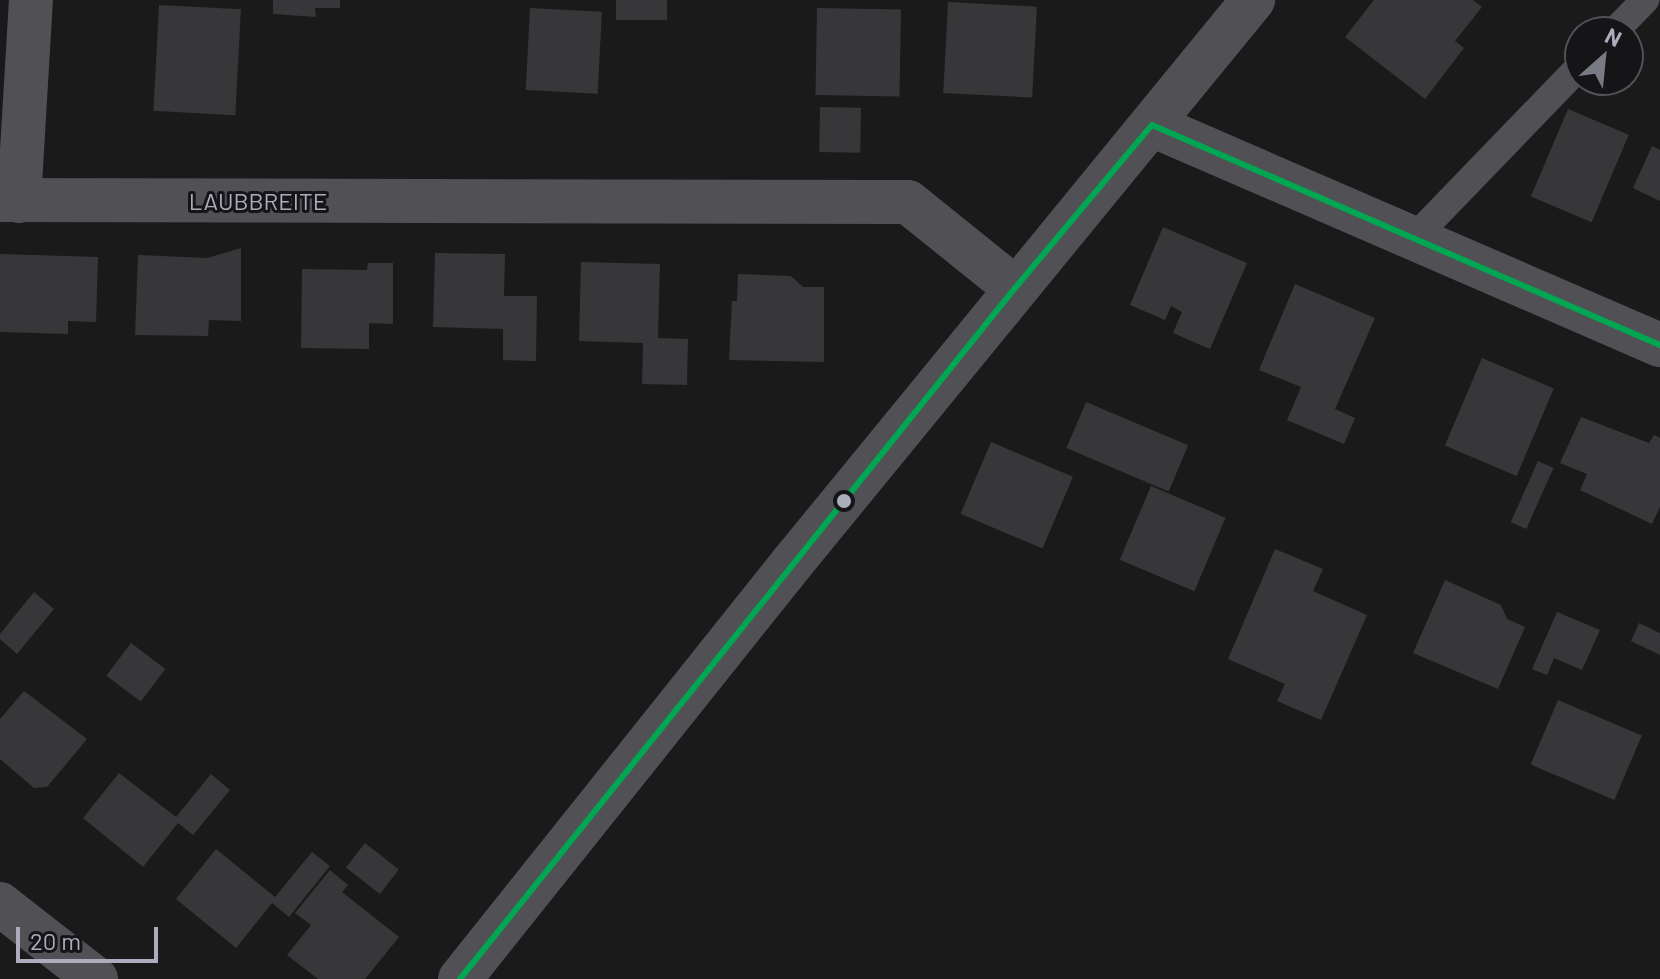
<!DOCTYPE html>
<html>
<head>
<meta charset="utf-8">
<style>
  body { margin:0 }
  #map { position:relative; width:1660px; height:979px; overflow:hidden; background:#1a1a1b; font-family:Barlow,sans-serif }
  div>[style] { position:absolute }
  .building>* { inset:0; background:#373739; transform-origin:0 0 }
  .lane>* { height:28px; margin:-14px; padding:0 14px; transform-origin:14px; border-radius:14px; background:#505055 }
  .street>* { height:44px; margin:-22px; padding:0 22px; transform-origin:22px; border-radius:22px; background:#505055 }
  .bus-1>* { height:6px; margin:-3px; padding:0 3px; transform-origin:3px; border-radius:3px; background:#00a651 }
  .dots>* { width:22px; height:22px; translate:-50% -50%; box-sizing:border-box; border:4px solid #151417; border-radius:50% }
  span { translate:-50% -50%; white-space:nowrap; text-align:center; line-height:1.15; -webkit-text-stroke:6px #151417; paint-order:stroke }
  .street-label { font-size:24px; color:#abadbc }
  .north { position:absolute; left:1564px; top:16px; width:80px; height:80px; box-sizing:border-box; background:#151417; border:2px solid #515159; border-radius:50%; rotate:27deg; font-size:22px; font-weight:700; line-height:32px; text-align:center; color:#abadbc }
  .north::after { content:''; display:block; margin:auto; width:28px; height:36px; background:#787a84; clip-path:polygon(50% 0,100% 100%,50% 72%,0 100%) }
  .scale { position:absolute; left:16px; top:927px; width:142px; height:36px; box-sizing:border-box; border:4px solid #abadbc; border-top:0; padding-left:10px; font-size:24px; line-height:28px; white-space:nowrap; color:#abadbc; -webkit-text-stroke:6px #151417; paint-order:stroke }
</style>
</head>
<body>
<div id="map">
  <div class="building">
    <i style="clip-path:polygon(273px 0,340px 0,340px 8px,315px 8px,316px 17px,273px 14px)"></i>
    <i style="left:616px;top:0;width:51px;height:20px"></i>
    <i style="clip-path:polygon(1374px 0,1473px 0,1482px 7px,1455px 41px,1464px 48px,1425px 99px,1345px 37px)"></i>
    <i style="left:948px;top:2px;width:89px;height:91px;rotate:3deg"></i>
    <i style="left:159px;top:5px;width:82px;height:106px;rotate:3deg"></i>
    <i style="left:530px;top:8px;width:72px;height:82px;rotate:3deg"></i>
    <i style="left:817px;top:8px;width:84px;height:87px;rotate:1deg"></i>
    <i style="left:820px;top:107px;width:41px;height:45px;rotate:1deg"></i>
    <i style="left:1568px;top:109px;width:66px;height:95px;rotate:23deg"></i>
    <i style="clip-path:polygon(1652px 146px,1660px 150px,1660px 201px,1633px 188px)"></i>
    <i style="clip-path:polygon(1163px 227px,1247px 263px,1210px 349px,1173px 333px,1182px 312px,1171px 306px,1165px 320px,1130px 305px)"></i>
    <i style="clip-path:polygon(241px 248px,241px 321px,209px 320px,208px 336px,135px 335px,138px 255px,207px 258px)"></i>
    <i style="clip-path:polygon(435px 253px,505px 254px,504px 296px,537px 296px,536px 361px,503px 360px,503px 329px,433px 327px)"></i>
    <i style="clip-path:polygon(0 254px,98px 257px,96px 322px,68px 321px,68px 334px,0 332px)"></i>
    <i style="clip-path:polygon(581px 262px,660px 264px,658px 338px,688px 339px,687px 385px,642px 384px,643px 343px,579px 341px)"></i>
    <i style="clip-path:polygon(368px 263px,393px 263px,393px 324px,369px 323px,369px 349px,301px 348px,302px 269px,367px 270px)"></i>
    <i style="clip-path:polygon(738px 274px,791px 276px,803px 287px,824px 287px,824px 362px,729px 360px,732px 301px,737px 301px)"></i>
    <i style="clip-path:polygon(1295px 284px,1375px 318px,1335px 409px,1355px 418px,1344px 444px,1287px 420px,1301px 387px,1259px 370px)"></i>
    <i style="left:1482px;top:358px;width:78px;height:95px;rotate:23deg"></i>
    <i style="left:1086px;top:402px;width:111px;height:50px;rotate:23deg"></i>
    <i style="clip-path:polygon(1581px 417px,1649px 443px,1654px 435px,1660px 438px,1660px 507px,1652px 524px,1580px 490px,1587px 474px,1560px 463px)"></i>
    <i style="left:991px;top:442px;width:89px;height:78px;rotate:23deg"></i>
    <i style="left:1538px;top:461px;width:17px;height:67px;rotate:24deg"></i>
    <i style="left:1151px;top:486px;width:81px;height:80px;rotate:23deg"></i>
    <i style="clip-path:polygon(1275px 549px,1323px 569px,1313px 591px,1367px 615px,1321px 720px,1277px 701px,1285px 684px,1228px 659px)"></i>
    <i style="clip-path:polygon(1445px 580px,1501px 605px,1507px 619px,1525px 627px,1498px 689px,1413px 653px)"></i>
    <i style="clip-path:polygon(34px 592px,54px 609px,17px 654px,0 639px,0 634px)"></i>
    <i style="clip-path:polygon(1557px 612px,1600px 630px,1582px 670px,1554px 658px,1547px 675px,1532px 669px)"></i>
    <i style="clip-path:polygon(1639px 623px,1660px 633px,1660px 655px,1631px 641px)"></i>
    <i style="left:131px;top:643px;width:43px;height:41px;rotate:37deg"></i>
    <i style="clip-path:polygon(24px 691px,87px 739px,47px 787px,34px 788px,0 759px,0 719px)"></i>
    <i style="left:1558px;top:700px;width:91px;height:70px;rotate:23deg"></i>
    <i style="clip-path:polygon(119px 773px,176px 817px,211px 774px,230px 790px,193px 835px,178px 823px,143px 867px,83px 818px)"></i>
    <i style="left:365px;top:843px;width:43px;height:31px;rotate:38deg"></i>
    <i style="clip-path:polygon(216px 849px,275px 897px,312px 852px,330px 866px,289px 917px,272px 903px,236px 948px,176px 899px)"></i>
    <i style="clip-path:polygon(330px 870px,348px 885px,342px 892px,399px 937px,365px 979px,318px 979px,287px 955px,311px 925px,295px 913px)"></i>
  </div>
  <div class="lane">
    <i style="left:1614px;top:32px;width:45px;rotate:-45.9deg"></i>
    <i style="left:1413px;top:239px;width:240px;rotate:-46deg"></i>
  </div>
  <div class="street">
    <i style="left:1152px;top:125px;width:554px;rotate:23.42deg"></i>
    <i style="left:0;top:200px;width:908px;rotate:0.13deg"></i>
    <i style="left:908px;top:202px;width:137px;rotate:38.8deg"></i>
    <i style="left:19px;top:201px;width:201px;rotate:-86.6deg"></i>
    <i style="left:0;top:904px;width:122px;rotate:38deg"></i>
    <i style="left:460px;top:979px;width:532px;rotate:-51.41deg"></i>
    <i style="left:792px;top:563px;width:728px;rotate:-50.69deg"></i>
  </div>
  <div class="bus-1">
    <i style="left:460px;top:979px;width:886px;rotate:-51.23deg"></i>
    <i style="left:1015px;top:288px;width:213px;rotate:-50deg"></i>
    <i style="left:1152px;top:125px;width:554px;rotate:23.42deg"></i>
  </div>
  <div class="dots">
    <i style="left:844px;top:501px;background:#abadbc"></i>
  </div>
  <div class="street-label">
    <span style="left:258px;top:201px">LAUBBREITE</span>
  </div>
  <div class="north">N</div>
  <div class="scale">20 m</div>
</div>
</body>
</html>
